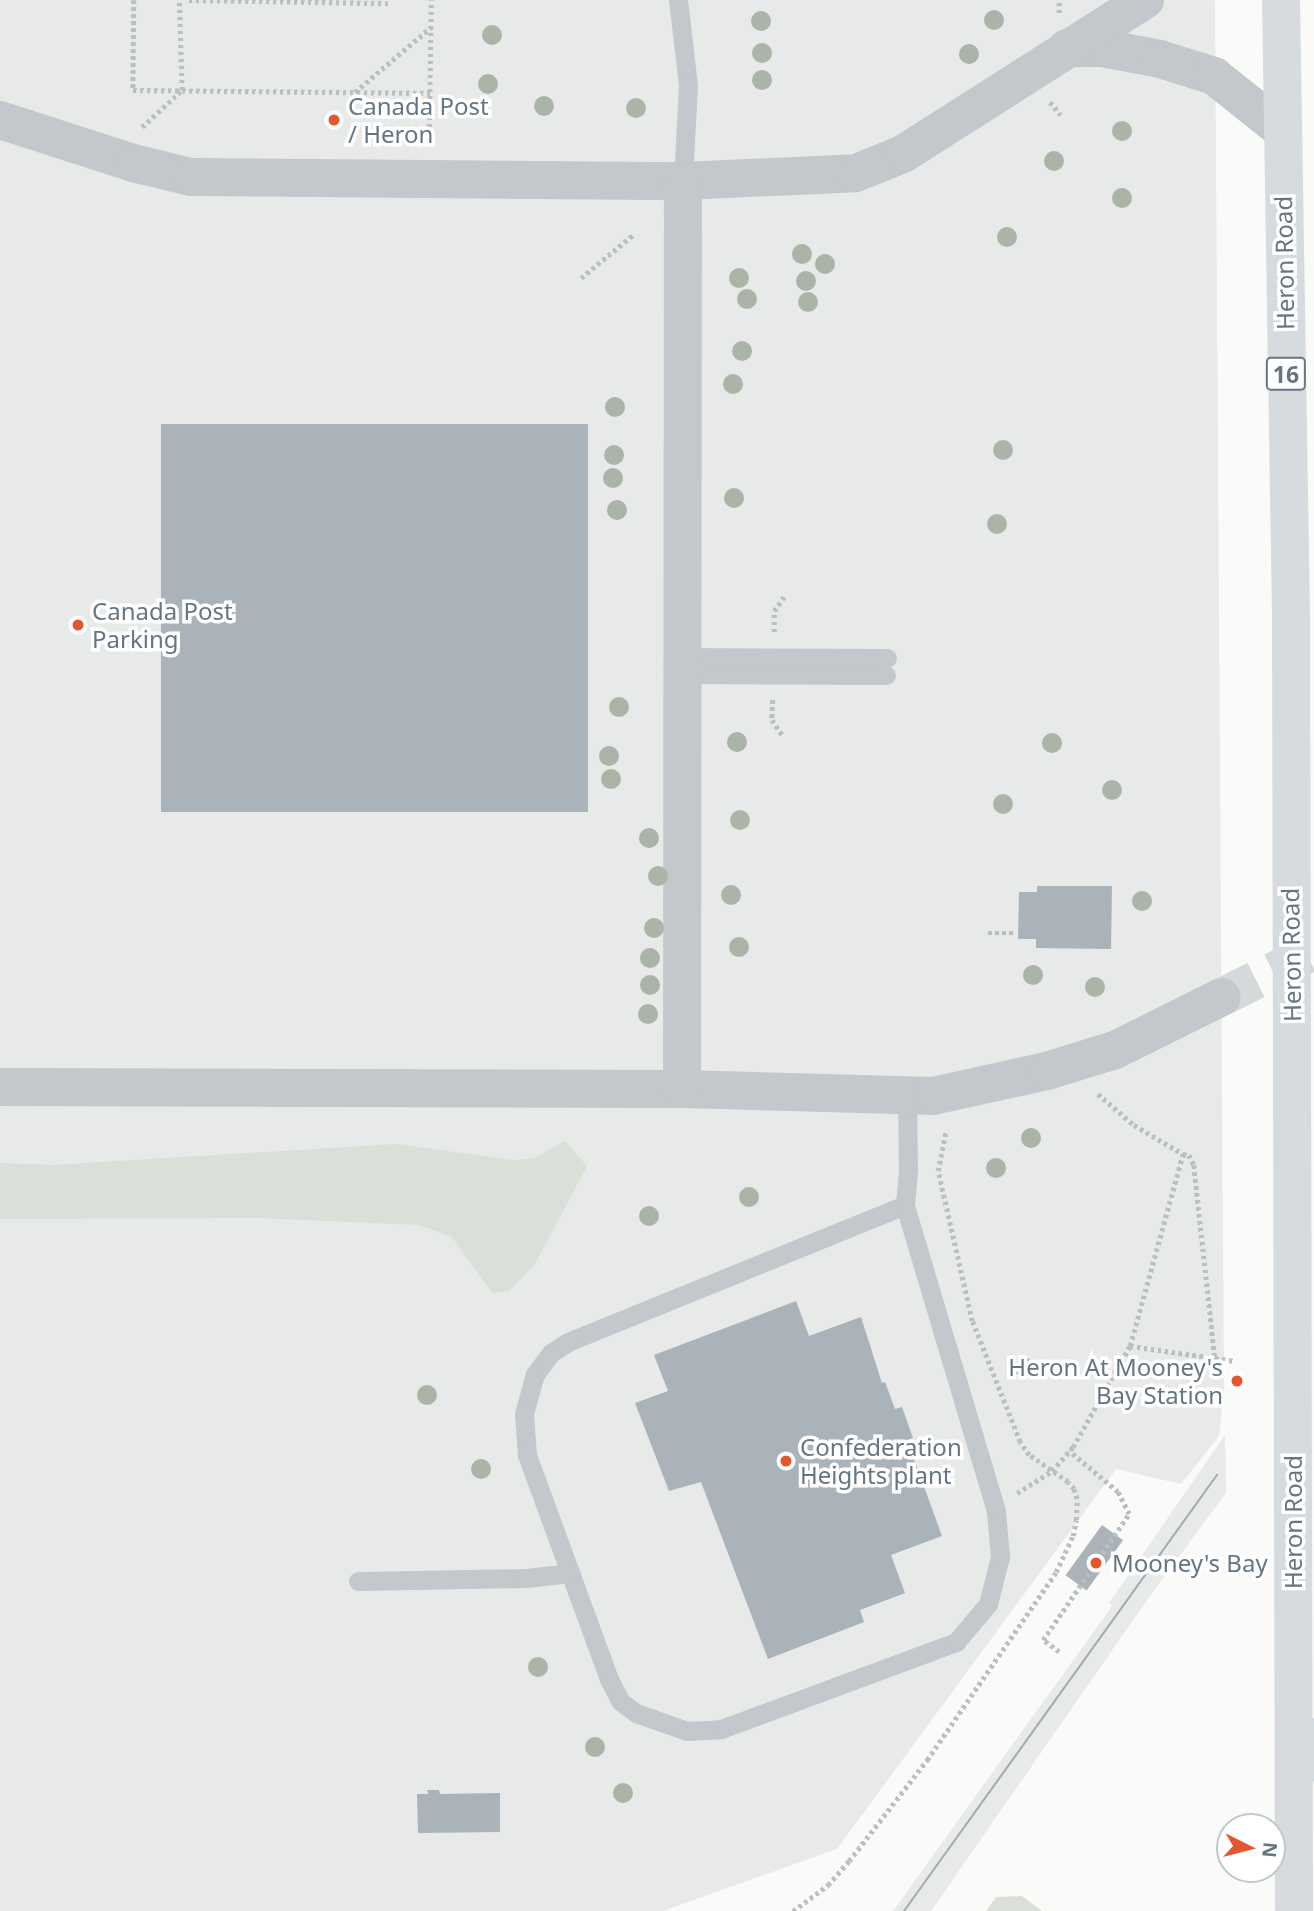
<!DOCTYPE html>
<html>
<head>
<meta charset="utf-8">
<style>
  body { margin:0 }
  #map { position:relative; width:1314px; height:1911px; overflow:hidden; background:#fafaf8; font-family:"Noto Sans",sans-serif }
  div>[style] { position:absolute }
  .built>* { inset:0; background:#e8e9e9 }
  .green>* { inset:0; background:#dadfd7 }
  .building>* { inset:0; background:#aab3b9; transform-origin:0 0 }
  .street-tunnel>* { height:38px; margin-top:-19px; transform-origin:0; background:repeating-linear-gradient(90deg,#d5d9db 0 38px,transparent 0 57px) }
  .path>* { height:4.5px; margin-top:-2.25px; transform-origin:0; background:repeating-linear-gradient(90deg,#bbbfc2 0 3.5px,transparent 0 7px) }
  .lane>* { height:19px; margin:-9.5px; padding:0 9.5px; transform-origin:9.5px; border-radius:9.5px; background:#c3c8cc }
  .street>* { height:38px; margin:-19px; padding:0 19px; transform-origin:19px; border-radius:19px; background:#c3c8cc }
  .primary>* { height:38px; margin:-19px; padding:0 19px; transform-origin:19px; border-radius:19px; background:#d6dbdf }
  .highway>* { height:38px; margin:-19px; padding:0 19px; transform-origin:19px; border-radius:19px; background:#d6dbdf }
  .tram>* { height:2px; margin:-1px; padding:0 1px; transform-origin:1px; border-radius:1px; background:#a2aab0 }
  .trees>* { width:20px; height:20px; margin:-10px; border-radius:50%; background:#aab4a7 }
  .dots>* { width:19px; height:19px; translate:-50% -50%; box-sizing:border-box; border:4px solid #fff; border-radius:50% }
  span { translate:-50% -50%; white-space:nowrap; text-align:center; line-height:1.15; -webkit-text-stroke:7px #fff; paint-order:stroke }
  .shield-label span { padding:2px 5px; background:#fff; border:2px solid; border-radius:5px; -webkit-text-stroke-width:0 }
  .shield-label { font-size:23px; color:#657683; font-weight:700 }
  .poi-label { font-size:24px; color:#657683 }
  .left { translate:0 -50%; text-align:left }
  .right { translate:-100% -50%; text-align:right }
  .street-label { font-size:24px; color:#657683 }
  .north { position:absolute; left:1216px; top:1813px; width:70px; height:70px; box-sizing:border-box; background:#fff; border:2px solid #c1c8cd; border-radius:50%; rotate:96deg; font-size:19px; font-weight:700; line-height:28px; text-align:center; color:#657683 }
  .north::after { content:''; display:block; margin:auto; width:24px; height:32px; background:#e4572e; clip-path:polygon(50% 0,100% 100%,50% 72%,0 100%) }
</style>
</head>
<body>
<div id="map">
  <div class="built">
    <i style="clip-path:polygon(0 0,1215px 0,1224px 1389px,1219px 1436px,1181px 1484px,1116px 1469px,837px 1849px,663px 1911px,0 1911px)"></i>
    <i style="clip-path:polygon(1225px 1435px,1226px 1493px,1145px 1603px,931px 1911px,893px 1911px,1112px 1606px,1109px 1603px)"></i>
  </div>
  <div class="green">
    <i style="clip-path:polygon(565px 1141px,587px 1166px,535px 1264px,509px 1291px,492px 1293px,452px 1237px,419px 1225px,258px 1218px,0 1219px,0 1163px,53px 1165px,396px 1144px,513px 1160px,535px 1158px)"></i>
    <i style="clip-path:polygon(1022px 1896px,1042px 1911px,986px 1911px,996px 1897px)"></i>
  </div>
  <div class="building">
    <i style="left:161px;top:424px;width:427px;height:388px"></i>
    <i style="clip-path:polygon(1037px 886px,1112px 886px,1111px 949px,1036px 948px,1036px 939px,1018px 939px,1019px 892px,1037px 892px)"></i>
    <i style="clip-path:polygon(796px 1301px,809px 1336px,861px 1317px,882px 1383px,885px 1382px,895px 1409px,902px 1407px,913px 1438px,907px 1440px,942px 1536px,891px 1555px,905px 1593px,860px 1610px,864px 1622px,768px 1659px,701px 1482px,669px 1491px,635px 1403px,668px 1391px,654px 1355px)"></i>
    <i style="left:1102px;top:1525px;width:26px;height:62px;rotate:36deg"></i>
    <i style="clip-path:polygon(427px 1790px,439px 1790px,440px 1794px,500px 1793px,500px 1832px,418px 1833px,417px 1794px,428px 1794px)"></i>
  </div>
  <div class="street-tunnel">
    <i style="left:1222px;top:997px;width:103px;rotate:-26.6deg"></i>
  </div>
  <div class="path">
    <i style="left:134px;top:0;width:90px;rotate:90.6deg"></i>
    <i style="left:133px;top:90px;width:298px;rotate:0.6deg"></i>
    <i style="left:189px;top:0;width:199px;rotate:0.9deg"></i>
    <i style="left:1059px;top:13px;width:13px;rotate:-90deg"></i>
    <i style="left:355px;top:92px;width:100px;rotate:-40.5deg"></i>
    <i style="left:1050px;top:102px;width:17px;rotate:50deg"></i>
    <i style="left:142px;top:127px;width:54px;rotate:-42.8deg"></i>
    <i style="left:182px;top:90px;width:90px;rotate:-91.9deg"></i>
    <i style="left:429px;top:134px;width:134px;rotate:-89.1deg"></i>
    <i style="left:581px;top:278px;width:69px;rotate:-39.7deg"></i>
    <i style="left:774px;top:632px;width:21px;rotate:-90deg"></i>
    <i style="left:774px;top:611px;width:21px;rotate:-55deg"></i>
    <i style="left:773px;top:700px;width:20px;rotate:93deg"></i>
    <i style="left:772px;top:720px;width:19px;rotate:55deg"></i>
    <i style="left:988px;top:933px;width:28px"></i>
    <i style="left:1098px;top:1094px;width:48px;rotate:40.7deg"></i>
    <i style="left:1134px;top:1125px;width:57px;rotate:30.6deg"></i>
    <i style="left:1130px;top:1346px;width:86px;rotate:8deg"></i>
    <i style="left:1017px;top:1493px;width:41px;rotate:-32.2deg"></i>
    <i style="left:1052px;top:1471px;width:32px;rotate:-49deg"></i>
    <i style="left:1073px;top:1447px;width:116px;rotate:-60.6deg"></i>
    <i style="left:1130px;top:1346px;width:199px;rotate:-74.6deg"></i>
    <i style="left:1183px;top:1154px;width:6px;rotate:9deg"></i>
    <i style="left:1189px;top:1155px;width:11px;rotate:63deg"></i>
    <i style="left:1194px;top:1165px;width:194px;rotate:83.8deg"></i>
    <i style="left:1215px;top:1358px;width:19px;rotate:9deg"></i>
    <i style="left:1059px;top:1652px;width:20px;rotate:-143deg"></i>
    <i style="left:1043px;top:1640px;width:153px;rotate:-55.7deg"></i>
    <i style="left:1129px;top:1514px;width:25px;rotate:-117deg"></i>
    <i style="left:1118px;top:1492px;width:64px;rotate:-140.1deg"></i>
    <i style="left:793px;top:1911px;width:44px;rotate:-36.6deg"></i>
    <i style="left:828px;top:1885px;width:32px;rotate:-49deg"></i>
    <i style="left:849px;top:1861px;width:128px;rotate:-52.3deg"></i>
    <i style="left:927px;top:1760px;width:228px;rotate:-55.5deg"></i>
    <i style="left:1056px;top:1572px;width:40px;rotate:-65deg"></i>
    <i style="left:1073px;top:1536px;width:16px;rotate:-79deg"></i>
    <i style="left:1076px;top:1520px;width:21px;rotate:-87deg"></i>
    <i style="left:1077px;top:1499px;width:10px;rotate:-107deg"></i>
    <i style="left:1074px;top:1489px;width:9px;rotate:-131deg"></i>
    <i style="left:1068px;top:1482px;width:47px;rotate:-145.3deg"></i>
    <i style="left:1029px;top:1455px;width:16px;rotate:-125deg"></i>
    <i style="left:1020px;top:1442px;width:130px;rotate:-111.6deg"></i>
    <i style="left:972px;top:1321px;width:154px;rotate:-102.8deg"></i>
    <i style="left:938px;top:1171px;width:41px;rotate:-78.7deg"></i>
  </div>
  <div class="lane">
    <i style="left:678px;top:0;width:86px;rotate:83.3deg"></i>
    <i style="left:688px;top:85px;width:96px;rotate:93deg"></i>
    <i style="left:683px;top:657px;width:204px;rotate:0.3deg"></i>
    <i style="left:683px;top:674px;width:203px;rotate:0.3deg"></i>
    <i style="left:905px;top:1205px;width:364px;rotate:157.9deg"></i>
    <i style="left:568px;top:1342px;width:20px;rotate:147deg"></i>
    <i style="left:551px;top:1353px;width:26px;rotate:127deg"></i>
    <i style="left:535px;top:1374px;width:41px;rotate:105.4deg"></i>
    <i style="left:524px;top:1414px;width:41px;rotate:85.8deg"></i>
    <i style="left:527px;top:1455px;width:239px;rotate:69.9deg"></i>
    <i style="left:609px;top:1679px;width:25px;rotate:63deg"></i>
    <i style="left:620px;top:1701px;width:20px;rotate:37deg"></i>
    <i style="left:636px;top:1713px;width:54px;rotate:19.4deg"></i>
    <i style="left:687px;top:1731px;width:34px;rotate:-3deg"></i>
    <i style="left:721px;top:1729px;width:251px;rotate:-20.3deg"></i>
    <i style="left:956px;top:1642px;width:50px;rotate:-49.9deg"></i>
    <i style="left:988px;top:1604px;width:49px;rotate:-75.7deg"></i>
    <i style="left:1000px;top:1557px;width:46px;rotate:-95deg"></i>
    <i style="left:996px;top:1511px;width:319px;rotate:-106.6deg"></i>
    <i style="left:905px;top:1205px;width:37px;rotate:-85deg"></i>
    <i style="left:908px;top:1168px;width:73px;rotate:-90.8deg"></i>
    <i style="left:358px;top:1581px;width:168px;rotate:-1deg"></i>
    <i style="left:526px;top:1578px;width:45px;rotate:-6.3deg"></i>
  </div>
  <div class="street">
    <i style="left:1067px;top:48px;width:35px"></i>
    <i style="left:1102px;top:48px;width:59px;rotate:10.7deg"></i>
    <i style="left:1160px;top:59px;width:57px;rotate:17.5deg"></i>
    <i style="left:1214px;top:76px;width:87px;rotate:38.5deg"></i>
    <i style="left:0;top:120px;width:140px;rotate:17.9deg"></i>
    <i style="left:133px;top:163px;width:60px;rotate:13.6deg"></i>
    <i style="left:191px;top:177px;width:492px;rotate:0.5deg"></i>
    <i style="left:683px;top:181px;width:173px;rotate:-2.6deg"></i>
    <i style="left:856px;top:173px;width:51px;rotate:-22deg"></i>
    <i style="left:903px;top:154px;width:287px;rotate:-32.5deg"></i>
    <i style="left:0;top:1087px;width:682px;rotate:0.17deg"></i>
    <i style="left:682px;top:1089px;width:251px;rotate:1.6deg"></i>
    <i style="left:933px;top:1096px;width:117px;rotate:-12.4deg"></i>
    <i style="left:1047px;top:1071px;width:71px;rotate:-17.2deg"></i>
    <i style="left:1115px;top:1050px;width:119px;rotate:-26.4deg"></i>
    <i style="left:682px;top:1089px;width:908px;rotate:-89.94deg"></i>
  </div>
  <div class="primary">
    <i style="left:1281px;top:0;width:618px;rotate:89.07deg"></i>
    <i style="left:1291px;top:618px;width:1293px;rotate:89.87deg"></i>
  </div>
  <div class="highway">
    <i style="left:1295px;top:1776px;width:43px;rotate:-64deg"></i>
  </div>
  <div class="tram">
    <i style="left:904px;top:1911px;width:537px;rotate:-54.33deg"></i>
  </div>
  <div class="trees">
    <i style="left:994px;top:20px"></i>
    <i style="left:761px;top:21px"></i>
    <i style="left:492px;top:35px"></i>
    <i style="left:762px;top:53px"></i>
    <i style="left:969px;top:54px"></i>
    <i style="left:762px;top:80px"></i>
    <i style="left:488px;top:84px"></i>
    <i style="left:544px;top:106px"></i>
    <i style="left:636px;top:108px"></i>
    <i style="left:1122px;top:131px"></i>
    <i style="left:1054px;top:161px"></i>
    <i style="left:1122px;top:198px"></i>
    <i style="left:1007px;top:237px"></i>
    <i style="left:802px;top:254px"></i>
    <i style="left:825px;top:264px"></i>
    <i style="left:739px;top:278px"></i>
    <i style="left:806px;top:281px"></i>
    <i style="left:747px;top:299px"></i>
    <i style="left:808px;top:302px"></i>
    <i style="left:742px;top:351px"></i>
    <i style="left:733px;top:384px"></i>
    <i style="left:615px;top:407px"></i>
    <i style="left:1003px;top:450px"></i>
    <i style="left:614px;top:455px"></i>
    <i style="left:613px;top:478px"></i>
    <i style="left:734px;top:498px"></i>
    <i style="left:617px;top:510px"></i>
    <i style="left:997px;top:524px"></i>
    <i style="left:619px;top:707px"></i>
    <i style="left:737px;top:742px"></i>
    <i style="left:1052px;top:743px"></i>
    <i style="left:609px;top:756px"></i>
    <i style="left:611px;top:779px"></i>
    <i style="left:1112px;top:790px"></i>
    <i style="left:1003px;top:804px"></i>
    <i style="left:740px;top:820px"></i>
    <i style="left:649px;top:838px"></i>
    <i style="left:658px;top:876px"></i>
    <i style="left:731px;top:895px"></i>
    <i style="left:1142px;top:901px"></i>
    <i style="left:654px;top:928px"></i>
    <i style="left:739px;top:947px"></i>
    <i style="left:650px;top:958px"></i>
    <i style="left:1033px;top:975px"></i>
    <i style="left:650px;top:985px"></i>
    <i style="left:1095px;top:987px"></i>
    <i style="left:648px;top:1014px"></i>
    <i style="left:1031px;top:1138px"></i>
    <i style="left:996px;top:1168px"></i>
    <i style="left:749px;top:1197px"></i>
    <i style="left:649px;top:1216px"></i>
    <i style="left:1025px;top:1368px"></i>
    <i style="left:427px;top:1395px"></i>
    <i style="left:481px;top:1469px"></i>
    <i style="left:538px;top:1667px"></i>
    <i style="left:595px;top:1747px"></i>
    <i style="left:623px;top:1793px"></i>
  </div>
  <div class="dots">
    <i style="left:334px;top:120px;background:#e4572e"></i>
    <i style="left:78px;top:625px;background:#e4572e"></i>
    <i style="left:1237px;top:1381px;background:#e4572e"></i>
    <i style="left:786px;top:1461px;background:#e4572e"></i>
    <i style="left:1096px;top:1563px;background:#e4572e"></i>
  </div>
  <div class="shield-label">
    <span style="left:1286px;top:374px">16</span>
  </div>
  <div class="poi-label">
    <span class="left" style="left:348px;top:120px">Canada Post<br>/ Heron</span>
    <span class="left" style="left:92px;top:625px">Canada Post<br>Parking</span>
    <span class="right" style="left:1223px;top:1381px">Heron At Mooney's<br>Bay Station</span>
    <span class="left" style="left:800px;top:1461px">Confederation<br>Heights plant</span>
    <span class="left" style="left:1112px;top:1563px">Mooney's Bay</span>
  </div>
  <div class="street-label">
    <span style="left:1284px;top:263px;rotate:-91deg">Heron Road</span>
    <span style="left:1291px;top:955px;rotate:-91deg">Heron Road</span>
    <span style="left:1293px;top:1522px;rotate:-90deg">Heron Road</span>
  </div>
  <div class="north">N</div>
</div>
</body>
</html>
